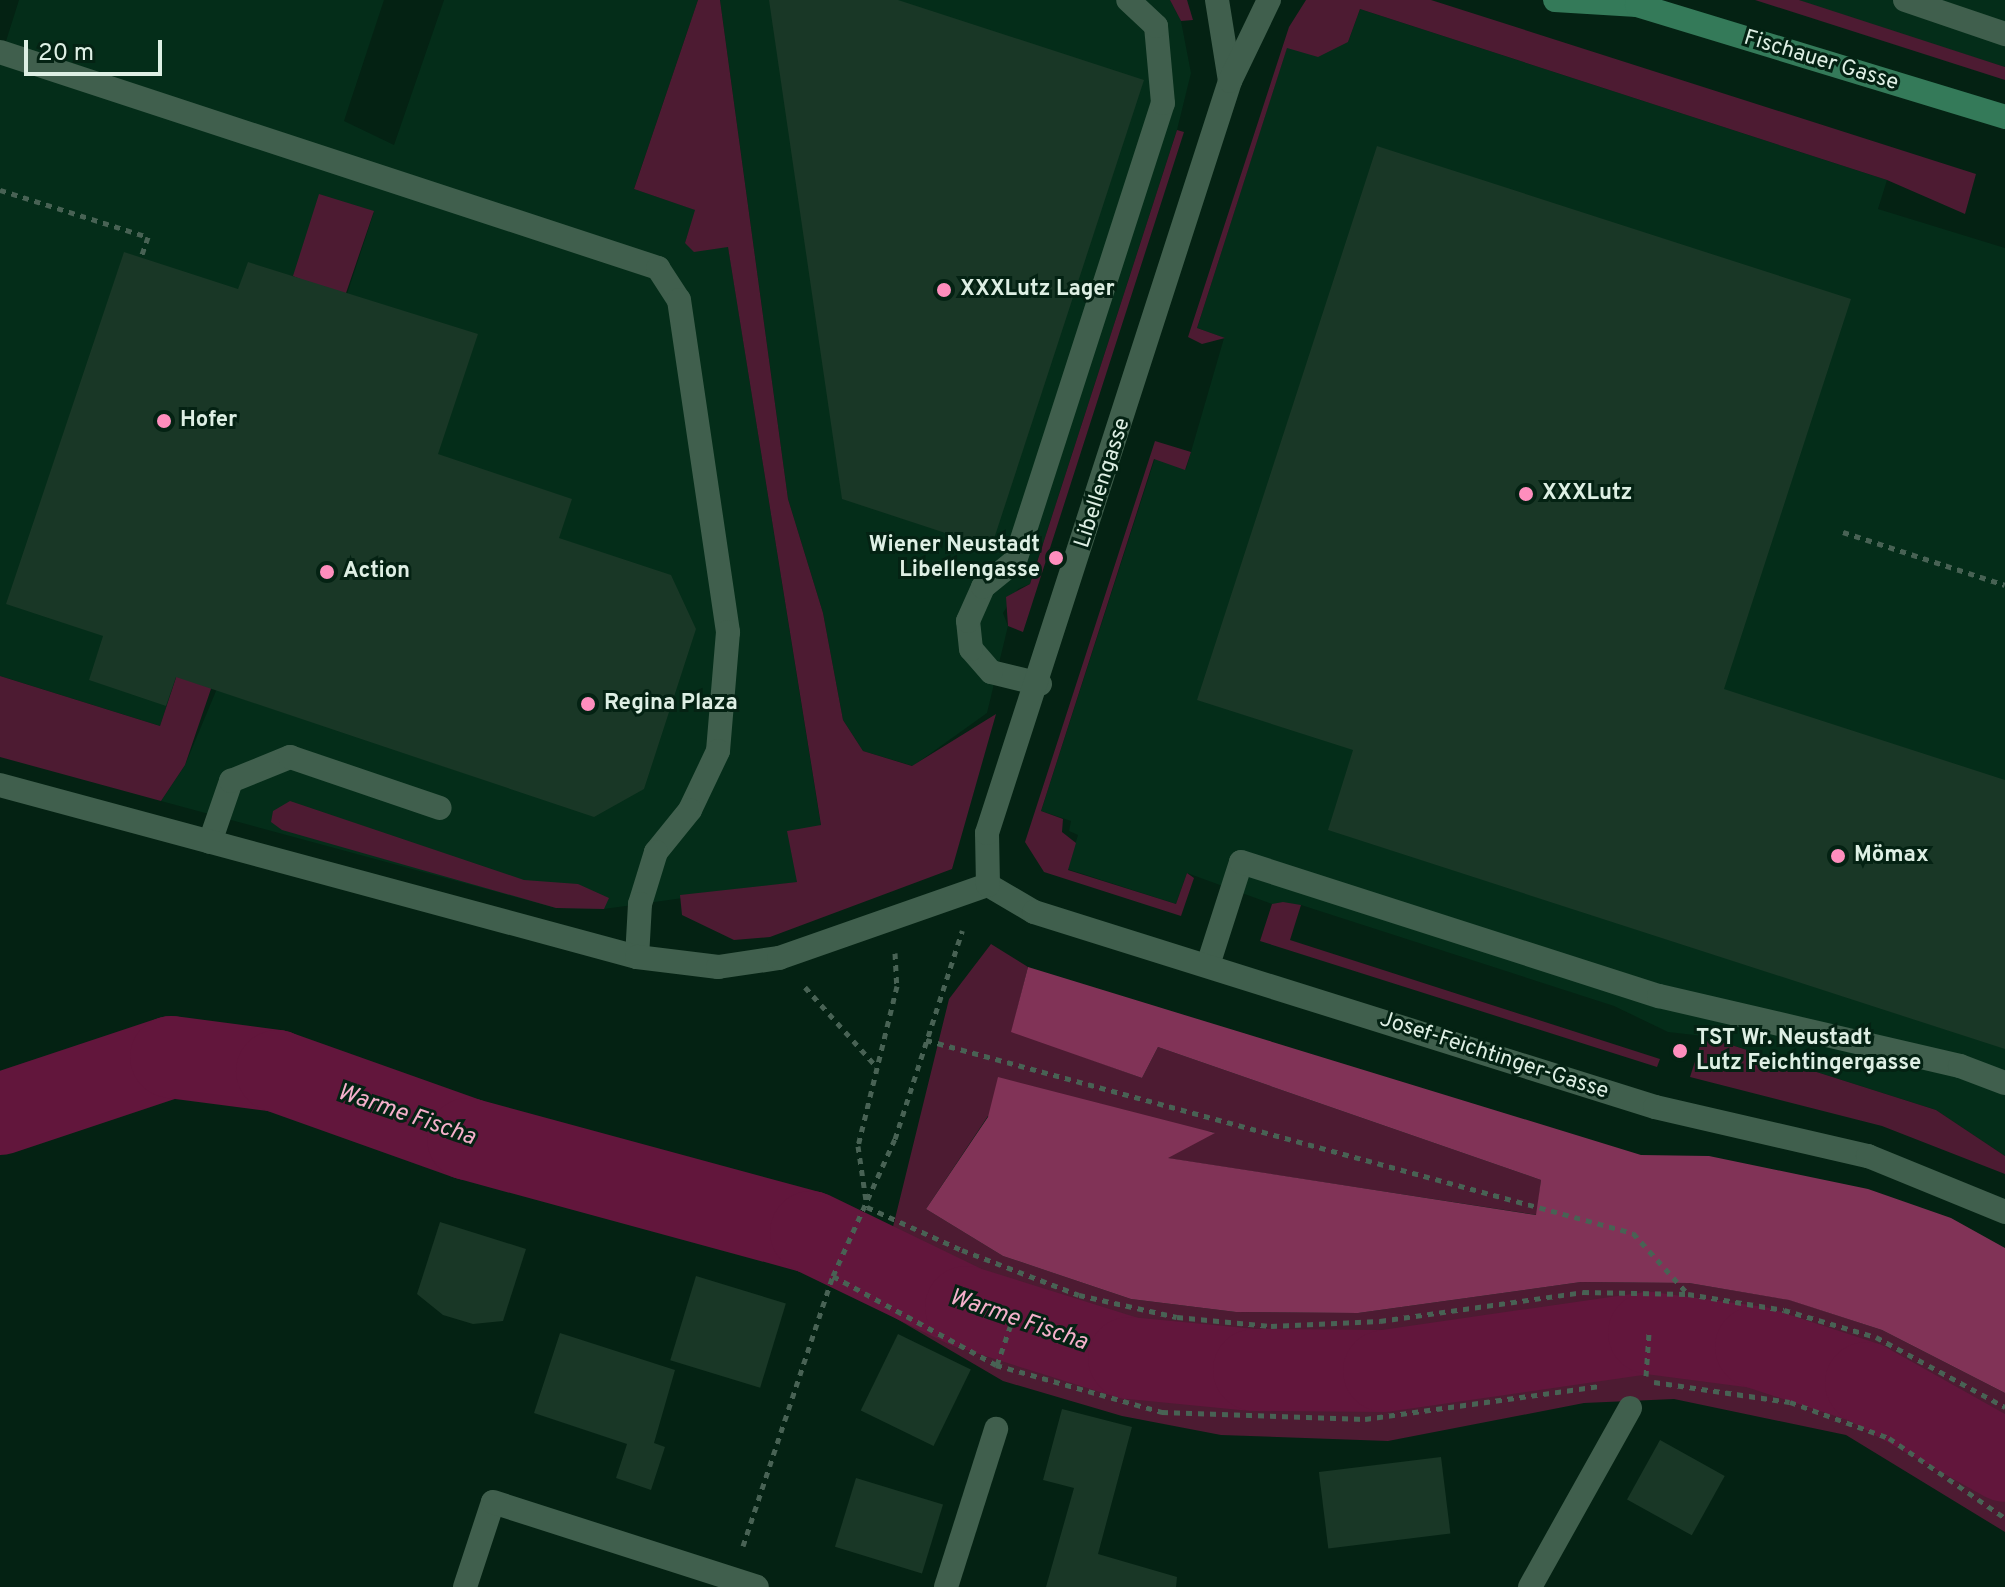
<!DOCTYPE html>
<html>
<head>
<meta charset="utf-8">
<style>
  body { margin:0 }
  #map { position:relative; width:2005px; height:1587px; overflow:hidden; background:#042213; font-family:Overpass,sans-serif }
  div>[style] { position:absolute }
  .built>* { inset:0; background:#042d19 }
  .green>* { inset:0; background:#4d1b32 }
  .forest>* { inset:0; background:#813357 }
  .river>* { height:82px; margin:-41px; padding:0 41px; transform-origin:41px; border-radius:41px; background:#62163c }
  .building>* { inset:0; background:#193726; transform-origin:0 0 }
  .path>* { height:5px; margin-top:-2.5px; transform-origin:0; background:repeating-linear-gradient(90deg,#486254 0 6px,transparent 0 12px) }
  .lane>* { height:24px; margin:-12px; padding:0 12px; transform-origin:12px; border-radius:12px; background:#405f4d }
  .street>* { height:24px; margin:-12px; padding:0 12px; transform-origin:12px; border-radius:12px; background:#405f4d }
  .secondary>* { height:24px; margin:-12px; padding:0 12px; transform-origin:12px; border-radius:12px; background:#347a59 }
  .dots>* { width:22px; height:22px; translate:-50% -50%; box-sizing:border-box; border:4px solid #042213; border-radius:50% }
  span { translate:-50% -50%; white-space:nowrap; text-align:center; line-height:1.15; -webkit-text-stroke:6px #042213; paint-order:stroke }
  .street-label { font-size:22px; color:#deefe4 }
  .poi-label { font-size:22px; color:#deefe4; font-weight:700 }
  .left { translate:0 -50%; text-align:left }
  .right { translate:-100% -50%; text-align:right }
  .water-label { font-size:24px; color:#f5b0cb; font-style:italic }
  .scale { position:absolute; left:24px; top:40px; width:138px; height:36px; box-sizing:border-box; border:4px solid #deefe4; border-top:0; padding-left:10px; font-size:24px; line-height:28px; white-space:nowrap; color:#deefe4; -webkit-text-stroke:6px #042213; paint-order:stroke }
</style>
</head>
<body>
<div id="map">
  <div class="built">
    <i style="clip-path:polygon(19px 0,384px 0,344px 121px,394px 145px,444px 0,698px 0,634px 189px,696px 210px,685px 243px,728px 246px,821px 826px,798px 882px,604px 909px,556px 908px,161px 801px,185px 765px,216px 691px,374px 212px,307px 281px,160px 726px,0 676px,0 60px)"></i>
    <i style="clip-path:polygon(720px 0,1170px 0,1181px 21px,1191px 73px,1177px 130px,1030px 584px,1018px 589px,1003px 613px,1008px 626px,987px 713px,913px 766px,863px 751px,843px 720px,823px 613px,788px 499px)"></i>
    <i style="clip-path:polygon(1799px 0,2005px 0,2005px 67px,1827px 11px)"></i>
    <i style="clip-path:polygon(1360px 9px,1887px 180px,1878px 209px,2005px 248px,2005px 1156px,1936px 1110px,1703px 1036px,1668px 1032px,1614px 1006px,1301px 905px,1272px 904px,1187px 873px,1176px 904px,1067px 869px,1078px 835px,1069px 831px,1071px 821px,1041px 811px,1155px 458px,1186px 469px,1224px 338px,1197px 328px,1287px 47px,1348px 42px)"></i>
  </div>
  <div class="green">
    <i style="clip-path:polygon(698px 0,720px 0,788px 499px,823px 613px,843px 720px,863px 751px,912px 766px,996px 714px,952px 869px,770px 937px,734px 940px,682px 915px,680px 895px,797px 882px,787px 831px,821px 825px,728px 247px,694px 252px,685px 243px,695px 210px,634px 189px)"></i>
    <i style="clip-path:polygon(1170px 0,1187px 0,1193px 20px,1181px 21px)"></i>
    <i style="clip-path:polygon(1306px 0,1431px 0,1976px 174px,1965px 214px,1887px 180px,1360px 9px,1348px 42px,1318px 57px,1287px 48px,1197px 328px,1225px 338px,1202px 344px,1188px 337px,1289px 27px)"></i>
    <i style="clip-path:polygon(1755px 0,1799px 0,2005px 67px,2005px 80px)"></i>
    <i style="clip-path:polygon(1177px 130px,1184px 132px,1023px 632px,1008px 626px,1006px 597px,1030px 584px)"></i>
    <i style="clip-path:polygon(319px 194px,374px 211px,185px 765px,161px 801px,0 757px,0 676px,160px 726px,307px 282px,293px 276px)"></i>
    <i style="clip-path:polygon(1155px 441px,1191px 452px,1185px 470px,1154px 459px,1041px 811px,1063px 819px,1062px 832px,1076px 843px,1068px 870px,1176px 904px,1187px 873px,1194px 878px,1181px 916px,1044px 872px,1025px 842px)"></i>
    <i style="clip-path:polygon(290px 801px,524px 880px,578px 884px,609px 898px,604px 909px,556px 908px,282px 830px,271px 822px,273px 811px)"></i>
    <i style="clip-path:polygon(1283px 902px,1301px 905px,1290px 940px,1660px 1059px,1657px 1067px,1260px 941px,1272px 904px)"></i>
    <i style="clip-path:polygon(991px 944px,1028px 967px,1012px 1031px,1142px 1078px,1158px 1047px,1541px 1180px,1537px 1215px,1166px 1158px,1214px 1132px,988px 1116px,926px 1209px,1003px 1256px,1131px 1299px,1236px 1312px,1358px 1313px,1581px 1282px,1689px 1283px,1790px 1300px,1882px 1330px,2005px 1393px,2005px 1532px,1846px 1435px,1674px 1399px,1584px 1403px,1388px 1441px,1221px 1435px,1122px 1416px,1003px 1381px,856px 1295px,891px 1235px,949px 999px)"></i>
    <i style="clip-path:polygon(1703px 1036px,1936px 1110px,2005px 1156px,2005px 1174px,1882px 1126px,1690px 1077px)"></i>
  </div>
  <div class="forest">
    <i style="clip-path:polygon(1028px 967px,1641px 1155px,1709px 1156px,1868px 1189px,1951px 1218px,2005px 1248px,2005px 1393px,1882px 1330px,1789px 1300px,1689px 1283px,1581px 1282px,1358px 1313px,1236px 1312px,1131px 1299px,1003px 1256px,926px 1209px,988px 1117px,998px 1077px,1215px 1133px,1168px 1158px,1536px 1215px,1541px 1180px,1158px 1047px,1142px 1078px,1011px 1032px)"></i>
  </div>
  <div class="river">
    <i style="left:0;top:1114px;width:180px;rotate:-18.4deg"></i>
    <i style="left:171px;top:1057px;width:107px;rotate:7.5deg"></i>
    <i style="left:277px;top:1071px;width:203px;rotate:19.6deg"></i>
    <i style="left:468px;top:1139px;width:355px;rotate:15.2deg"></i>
    <i style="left:811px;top:1232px;width:172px;rotate:25.8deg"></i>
    <i style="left:966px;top:1307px;width:171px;rotate:17.4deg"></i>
    <i style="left:1129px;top:1358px;width:126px;rotate:5.5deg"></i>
    <i style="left:1254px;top:1370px;width:130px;rotate:0.4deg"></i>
    <i style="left:1384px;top:1371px;width:268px;rotate:-8.2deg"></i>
    <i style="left:1649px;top:1333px;width:108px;rotate:7.5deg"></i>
    <i style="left:1756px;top:1347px;width:116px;rotate:18.1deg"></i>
    <i style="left:1866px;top:1383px;width:159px;rotate:29.3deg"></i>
  </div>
  <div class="building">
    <i style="clip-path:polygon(769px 0,898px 0,1144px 80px,991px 548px,842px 499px)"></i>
    <i style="clip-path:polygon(1377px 146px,1851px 299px,1724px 689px,2005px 780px,2005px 1049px,1328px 830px,1353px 750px,1197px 700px)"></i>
    <i style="clip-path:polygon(124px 252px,238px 289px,248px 262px,478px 334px,438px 454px,572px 499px,559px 538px,671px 575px,696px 629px,644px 789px,594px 817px,176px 677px,166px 706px,89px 680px,103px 636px,6px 604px)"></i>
    <i style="clip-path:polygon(440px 1222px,526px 1249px,503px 1321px,473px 1324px,443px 1315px,417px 1294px)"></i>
    <i style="left:696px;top:1276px;width:94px;height:88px;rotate:17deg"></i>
    <i style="clip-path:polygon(560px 1333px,675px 1370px,654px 1443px,665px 1447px,651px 1490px,616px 1478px,627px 1444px,534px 1413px)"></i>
    <i style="left:898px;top:1334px;width:81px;height:85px;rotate:26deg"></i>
    <i style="clip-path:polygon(1062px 1409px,1132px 1427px,1098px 1554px,1177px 1577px,1176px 1587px,1046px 1587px,1074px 1488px,1043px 1480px)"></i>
    <i style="left:1660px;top:1440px;width:74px;height:68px;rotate:29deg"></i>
    <i style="left:1441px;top:1457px;width:77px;height:123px;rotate:83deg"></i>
    <i style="left:856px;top:1478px;width:91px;height:72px;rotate:17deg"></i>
  </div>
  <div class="path">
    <i style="left:0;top:190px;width:155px;rotate:17.6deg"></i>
    <i style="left:148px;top:237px;width:21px;rotate:109deg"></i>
    <i style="left:1843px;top:532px;width:170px;rotate:18.1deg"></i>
    <i style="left:895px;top:953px;width:33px;rotate:87deg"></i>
    <i style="left:897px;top:986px;width:165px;rotate:103.7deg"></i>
    <i style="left:858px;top:1146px;width:62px;rotate:81.6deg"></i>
    <i style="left:867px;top:1207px;width:104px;rotate:24.4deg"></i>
    <i style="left:962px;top:1250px;width:125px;rotate:21deg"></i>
    <i style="left:1079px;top:1295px;width:100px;rotate:12.7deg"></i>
    <i style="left:1177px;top:1317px;width:94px;rotate:5.5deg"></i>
    <i style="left:1271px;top:1326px;width:109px;rotate:-2.6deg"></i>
    <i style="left:1380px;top:1321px;width:205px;rotate:-8.1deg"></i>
    <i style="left:1583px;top:1292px;width:105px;rotate:1.1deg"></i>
    <i style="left:1688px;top:1294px;width:97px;rotate:9.5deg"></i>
    <i style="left:1784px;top:1310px;width:96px;rotate:16.4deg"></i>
    <i style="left:1876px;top:1337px;width:147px;rotate:28.5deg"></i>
    <i style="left:805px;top:987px;width:106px;rotate:48.1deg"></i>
    <i style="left:926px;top:1040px;width:733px;rotate:15.27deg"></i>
    <i style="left:1633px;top:1233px;width:82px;rotate:48deg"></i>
    <i style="left:833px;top:1276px;width:186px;rotate:28.6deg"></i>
    <i style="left:996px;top:1365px;width:173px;rotate:15.8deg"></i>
    <i style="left:1162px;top:1412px;width:203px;rotate:2deg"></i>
    <i style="left:1365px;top:1419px;width:237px;rotate:-8deg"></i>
    <i style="left:997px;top:1365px;width:43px;rotate:-71.1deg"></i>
    <i style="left:1646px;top:1376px;width:43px;rotate:-86deg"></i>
    <i style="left:1654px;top:1382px;width:137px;rotate:8.4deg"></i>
    <i style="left:1790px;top:1402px;width:105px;rotate:20deg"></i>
    <i style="left:1889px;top:1438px;width:141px;rotate:34.6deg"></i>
    <i style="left:743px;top:1546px;width:285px;rotate:-71.6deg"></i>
    <i style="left:833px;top:1276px;width:150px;rotate:-65.7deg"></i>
    <i style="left:895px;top:1139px;width:219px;rotate:-72.1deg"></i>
  </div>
  <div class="lane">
    <i style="left:0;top:52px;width:693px;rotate:18.17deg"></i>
    <i style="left:658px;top:268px;width:38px;rotate:57deg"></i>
    <i style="left:679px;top:300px;width:336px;rotate:81.6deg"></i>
    <i style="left:728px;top:632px;width:119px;rotate:94.8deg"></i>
    <i style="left:718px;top:751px;width:65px;rotate:115.4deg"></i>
    <i style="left:690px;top:810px;width:54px;rotate:129deg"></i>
    <i style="left:656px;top:852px;width:54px;rotate:107.1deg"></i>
    <i style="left:640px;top:904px;width:53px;rotate:93.2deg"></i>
    <i style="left:1040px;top:684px;width:50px;rotate:-166.2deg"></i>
    <i style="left:991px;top:672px;width:30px;rotate:-131deg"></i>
    <i style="left:971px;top:649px;width:28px;rotate:-96deg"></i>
    <i style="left:968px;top:621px;width:37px;rotate:-66deg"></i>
    <i style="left:983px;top:587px;width:41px;rotate:-39.1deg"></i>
    <i style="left:1015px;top:561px;width:481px;rotate:-72.1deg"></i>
    <i style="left:1163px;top:103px;width:77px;rotate:-95.2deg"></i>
    <i style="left:1156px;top:26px;width:38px;rotate:-137deg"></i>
    <i style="left:210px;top:842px;width:65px;rotate:-71deg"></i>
    <i style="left:231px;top:781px;width:64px;rotate:-22.1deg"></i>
    <i style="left:290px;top:757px;width:158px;rotate:18.8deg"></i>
    <i style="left:1208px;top:965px;width:108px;rotate:-72.2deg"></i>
    <i style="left:1241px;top:862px;width:439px;rotate:17.8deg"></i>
    <i style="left:1659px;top:996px;width:309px;rotate:13.1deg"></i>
    <i style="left:1960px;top:1066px;width:48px;rotate:20.7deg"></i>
    <i style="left:465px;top:1587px;width:89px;rotate:-71.8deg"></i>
    <i style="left:946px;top:1587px;width:166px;rotate:-72.4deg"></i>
  </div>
  <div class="street">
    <i style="left:1217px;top:0;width:82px;rotate:80.9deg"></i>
    <i style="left:1905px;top:0;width:106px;rotate:18.8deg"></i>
    <i style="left:0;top:785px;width:660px;rotate:15.11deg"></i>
    <i style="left:637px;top:957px;width:82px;rotate:7deg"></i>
    <i style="left:718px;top:967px;width:62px;rotate:-8.4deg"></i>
    <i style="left:779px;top:958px;width:221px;rotate:-19.3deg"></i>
    <i style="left:988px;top:885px;width:53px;rotate:30.4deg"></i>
    <i style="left:1034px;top:912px;width:651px;rotate:17.43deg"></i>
    <i style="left:1655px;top:1107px;width:219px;rotate:13deg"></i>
    <i style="left:1868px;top:1156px;width:148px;rotate:22.2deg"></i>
    <i style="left:988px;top:885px;width:52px;rotate:-91.1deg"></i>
    <i style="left:987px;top:833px;width:790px;rotate:-72.09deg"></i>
    <i style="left:1230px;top:81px;width:90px;rotate:-64.3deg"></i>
    <i style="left:493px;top:1502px;width:277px;rotate:17.8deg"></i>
    <i style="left:1530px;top:1587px;width:205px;rotate:-60.8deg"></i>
  </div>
  <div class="secondary">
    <i style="left:1555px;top:0;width:82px;rotate:3.5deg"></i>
    <i style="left:1637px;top:5px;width:385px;rotate:16.9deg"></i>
  </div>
  <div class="dots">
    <i style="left:944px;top:290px;background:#fe8ebd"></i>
    <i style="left:164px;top:421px;background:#fe8ebd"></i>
    <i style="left:1526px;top:494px;background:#fe8ebd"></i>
    <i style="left:1056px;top:558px;background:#fe8ebd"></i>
    <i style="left:327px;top:572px;background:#fe8ebd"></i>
    <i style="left:588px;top:704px;background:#fe8ebd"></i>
    <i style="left:1838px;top:856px;background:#fe8ebd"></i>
    <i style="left:1680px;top:1051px;background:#fe8ebd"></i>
  </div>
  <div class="street-label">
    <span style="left:1821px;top:61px;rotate:17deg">Fischauer Gasse</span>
    <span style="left:1103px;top:483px;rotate:-72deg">Libellengasse</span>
    <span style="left:1494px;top:1056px;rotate:18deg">Josef-Feichtinger-Gasse</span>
  </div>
  <div class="poi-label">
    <span class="left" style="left:960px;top:290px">XXXLutz Lager</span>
    <span class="left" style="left:180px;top:421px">Hofer</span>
    <span class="left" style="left:1542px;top:494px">XXXLutz</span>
    <span class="right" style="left:1040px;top:558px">Wiener Neustadt<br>Libellengasse</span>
    <span class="left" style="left:343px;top:572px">Action</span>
    <span class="left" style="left:604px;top:704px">Regina Plaza</span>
    <span class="left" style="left:1854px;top:856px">Mömax</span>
    <span class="left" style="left:1696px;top:1051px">TST Wr. Neustadt<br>Lutz Feichtingergasse</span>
  </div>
  <div class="water-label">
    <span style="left:406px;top:1116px;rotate:19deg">Warme Fischa</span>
    <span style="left:1018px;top:1321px;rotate:19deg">Warme Fischa</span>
  </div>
  <div class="scale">20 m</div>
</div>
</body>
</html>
